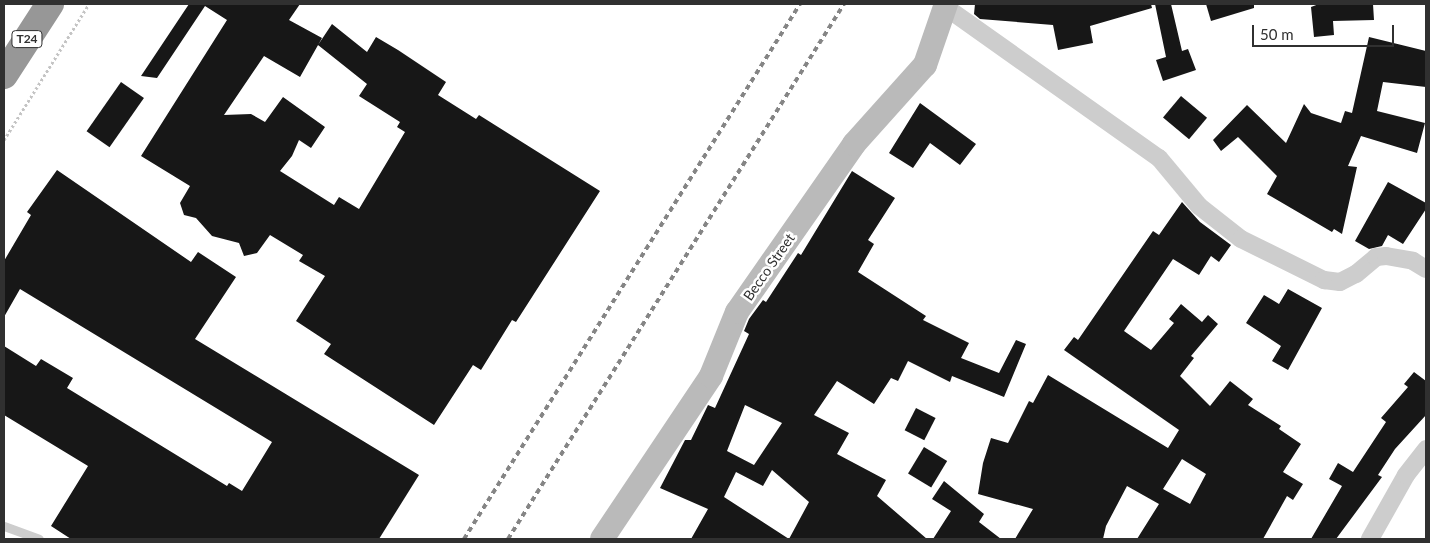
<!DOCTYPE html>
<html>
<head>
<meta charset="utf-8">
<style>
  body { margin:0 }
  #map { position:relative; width:1430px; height:543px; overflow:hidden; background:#fff; font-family:Lato,sans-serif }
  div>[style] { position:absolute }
  .building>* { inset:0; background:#171717; transform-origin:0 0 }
  .path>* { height:3px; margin-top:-1.5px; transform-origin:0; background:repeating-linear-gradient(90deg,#c4c4c4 0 2.5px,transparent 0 5px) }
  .lane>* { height:9px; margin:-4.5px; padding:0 4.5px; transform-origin:4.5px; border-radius:4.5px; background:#cdcdcd }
  .street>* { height:18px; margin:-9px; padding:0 9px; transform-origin:9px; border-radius:9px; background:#cdcdcd }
  .secondary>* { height:24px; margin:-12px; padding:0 12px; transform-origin:12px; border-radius:12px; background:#bababa }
  .highway>* { height:28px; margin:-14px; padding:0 14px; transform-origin:14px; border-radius:14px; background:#979797 }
  .rail>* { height:4px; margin-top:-2px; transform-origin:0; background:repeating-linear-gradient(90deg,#858585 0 5px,transparent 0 9px) }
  span { translate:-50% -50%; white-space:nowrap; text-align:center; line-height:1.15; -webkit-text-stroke:5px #fff; paint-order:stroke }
  .shield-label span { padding:1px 4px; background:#fff; border:1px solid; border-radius:4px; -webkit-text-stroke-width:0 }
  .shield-label { font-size:12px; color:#303030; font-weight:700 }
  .street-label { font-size:14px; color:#303030 }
  .frame { position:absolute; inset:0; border:5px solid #303030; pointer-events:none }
  .scale { position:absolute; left:1252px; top:25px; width:142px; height:22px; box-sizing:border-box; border:2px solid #303030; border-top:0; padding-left:6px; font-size:15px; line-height:18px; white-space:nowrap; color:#303030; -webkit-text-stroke:4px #fff; paint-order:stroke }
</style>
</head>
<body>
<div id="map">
  <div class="building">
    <i style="clip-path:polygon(189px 4px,300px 4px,289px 20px,322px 38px,300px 77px,264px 56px,224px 115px,251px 114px,265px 122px,283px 97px,325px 127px,311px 148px,299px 140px,292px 156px,280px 171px,334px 205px,339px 197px,359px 209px,405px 132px,397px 127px,400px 122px,359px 96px,367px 84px,318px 45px,332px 24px,367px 52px,376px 37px,398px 50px,446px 82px,438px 95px,476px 119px,479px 115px,600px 191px,516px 322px,512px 320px,481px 370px,473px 365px,434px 425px,324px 354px,331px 344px,296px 321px,325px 276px,299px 261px,303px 255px,270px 235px,257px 253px,244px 256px,239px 243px,212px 236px,196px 218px,184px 215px,180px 203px,190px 186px,141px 156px,227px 20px,205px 6px,157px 78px,141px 76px)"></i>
    <i style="clip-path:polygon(975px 4px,1151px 4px,1152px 8px,1090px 26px,1093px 43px,1058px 50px,1053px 25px,980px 19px,974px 14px)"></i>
    <i style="clip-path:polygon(1155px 4px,1171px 4px,1182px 51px,1188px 49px,1196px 70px,1163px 81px,1156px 60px,1166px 57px)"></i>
    <i style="clip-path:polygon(1206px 4px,1254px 4px,1254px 8px,1211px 21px)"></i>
    <i style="clip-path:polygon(1319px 4px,1373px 4px,1374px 20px,1333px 21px,1334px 35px,1314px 37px,1311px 7px)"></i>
    <i style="clip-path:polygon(1369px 37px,1426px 51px,1426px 87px,1383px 82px,1377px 111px,1425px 123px,1417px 153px,1361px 136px,1348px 166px,1357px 167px,1342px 234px,1334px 229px,1332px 232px,1267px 194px,1277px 176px,1238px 137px,1221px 151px,1213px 140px,1247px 105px,1286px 143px,1304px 104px,1311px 113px,1341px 123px,1345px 111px,1352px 113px)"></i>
    <i style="left:121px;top:82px;width:28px;height:60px;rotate:35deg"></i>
    <i style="left:1181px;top:96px;width:34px;height:28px;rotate:40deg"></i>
    <i style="clip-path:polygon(920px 103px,976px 144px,960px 165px,930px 143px,913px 168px,889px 153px)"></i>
    <i style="clip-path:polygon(57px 170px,191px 262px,198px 252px,236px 277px,195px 339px,419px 475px,379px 539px,71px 539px,51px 526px,88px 466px,4px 415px,4px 346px,36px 366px,41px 359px,73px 378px,67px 388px,227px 486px,229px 483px,242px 491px,272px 442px,20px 289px,4px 317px,4px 261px,31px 215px,27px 212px)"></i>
    <i style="clip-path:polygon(evenodd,852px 171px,895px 198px,868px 240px,874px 244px,858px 272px,926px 316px,923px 320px,969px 343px,961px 358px,999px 373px,1016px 340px,1026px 344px,1004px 397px,952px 376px,950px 382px,908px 361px,898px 381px,891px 378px,874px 404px,837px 381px,814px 415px,849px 433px,837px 454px,886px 480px,877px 496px,927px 539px,691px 539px,708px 509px,660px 488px,685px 440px,691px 440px,708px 405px,715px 408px,749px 334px,744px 331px,749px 319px,763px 300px,766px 302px,798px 253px,801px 255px,852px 171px,745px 405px,782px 423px,754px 465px,727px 451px,745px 405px,852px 171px,772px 470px,809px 502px,789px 539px,724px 497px,736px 472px,763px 486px,772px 470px)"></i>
    <i style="clip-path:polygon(1388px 182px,1426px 203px,1426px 209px,1403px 244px,1388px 235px,1382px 246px,1369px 249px,1355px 241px)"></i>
    <i style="clip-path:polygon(evenodd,1182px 202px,1200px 222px,1231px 245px,1219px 262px,1211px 256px,1199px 275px,1173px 259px,1124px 331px,1151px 350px,1174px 323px,1169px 319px,1181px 304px,1202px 322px,1208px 315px,1218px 324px,1191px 356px,1194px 358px,1180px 376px,1210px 406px,1230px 381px,1253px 399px,1248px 405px,1281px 426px,1279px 429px,1301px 444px,1283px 472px,1303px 484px,1293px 500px,1287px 496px,1263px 539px,1137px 539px,1159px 504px,1127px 486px,1106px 526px,1103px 539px,1015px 539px,1033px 509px,978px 494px,983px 463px,991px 438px,1008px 443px,1029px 401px,1033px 403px,1048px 375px,1168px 448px,1179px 430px,1064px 350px,1074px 337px,1078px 340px,1153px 231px,1159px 235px,1182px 202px,1182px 459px,1206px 474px,1190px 504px,1163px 489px,1182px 459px)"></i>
    <i style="clip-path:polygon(1288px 289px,1322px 308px,1288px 370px,1272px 361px,1281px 346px,1246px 323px,1264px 295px,1279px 304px)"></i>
    <i style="clip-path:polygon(1414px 372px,1426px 381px,1426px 415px,1395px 449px,1378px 475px,1382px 477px,1336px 539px,1311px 539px,1342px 486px,1329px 479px,1338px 463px,1353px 472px,1386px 422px,1381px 418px,1408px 387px,1404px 384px)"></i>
    <i style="left:916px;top:408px;width:22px;height:25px;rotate:27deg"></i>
    <i style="left:924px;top:447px;width:27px;height:31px;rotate:31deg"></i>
    <i style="clip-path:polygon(944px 481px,984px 514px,979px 522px,1001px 539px,933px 539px,951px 511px,932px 499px)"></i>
  </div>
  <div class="path">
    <i style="left:4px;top:140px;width:160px;rotate:-58deg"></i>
  </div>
  <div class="lane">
    <i style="left:4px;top:526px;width:37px;rotate:20deg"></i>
  </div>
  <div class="street">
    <i style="left:944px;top:6px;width:263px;rotate:35.3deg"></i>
    <i style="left:1159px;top:158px;width:62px;rotate:50.2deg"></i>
    <i style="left:1199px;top:206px;width:53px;rotate:38.2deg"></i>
    <i style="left:1241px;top:239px;width:93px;rotate:26.3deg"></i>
    <i style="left:1324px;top:280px;width:16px;rotate:7deg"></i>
    <i style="left:1340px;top:282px;width:18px;rotate:-27deg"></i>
    <i style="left:1356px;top:274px;width:26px;rotate:-40deg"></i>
    <i style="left:1376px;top:257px;width:10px;rotate:-6deg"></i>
    <i style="left:1386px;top:256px;width:27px;rotate:10deg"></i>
    <i style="left:1413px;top:261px;width:15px;rotate:32deg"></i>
    <i style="left:1370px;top:539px;width:73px;rotate:-60.6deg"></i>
    <i style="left:1406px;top:475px;width:33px;rotate:-52deg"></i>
  </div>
  <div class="secondary">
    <i style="left:602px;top:539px;width:196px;rotate:-56.2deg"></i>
    <i style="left:711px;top:376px;width:69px;rotate:-67.9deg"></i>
    <i style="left:737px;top:312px;width:205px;rotate:-55.1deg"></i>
    <i style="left:854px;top:144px;width:106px;rotate:-48.1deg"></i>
    <i style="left:925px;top:65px;width:65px;rotate:-71deg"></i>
  </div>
  <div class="highway">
    <i style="left:4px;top:75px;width:85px;rotate:-57.1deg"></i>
  </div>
  <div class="rail">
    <i style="left:464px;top:539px;width:632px;rotate:-57.87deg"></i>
    <i style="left:508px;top:539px;width:632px;rotate:-57.87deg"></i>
  </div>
  <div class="shield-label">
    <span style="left:27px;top:39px">T24</span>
  </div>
  <div class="street-label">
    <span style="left:769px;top:267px;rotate:-55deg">Becco Street</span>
  </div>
  <div class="frame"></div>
  <div class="scale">50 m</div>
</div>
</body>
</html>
